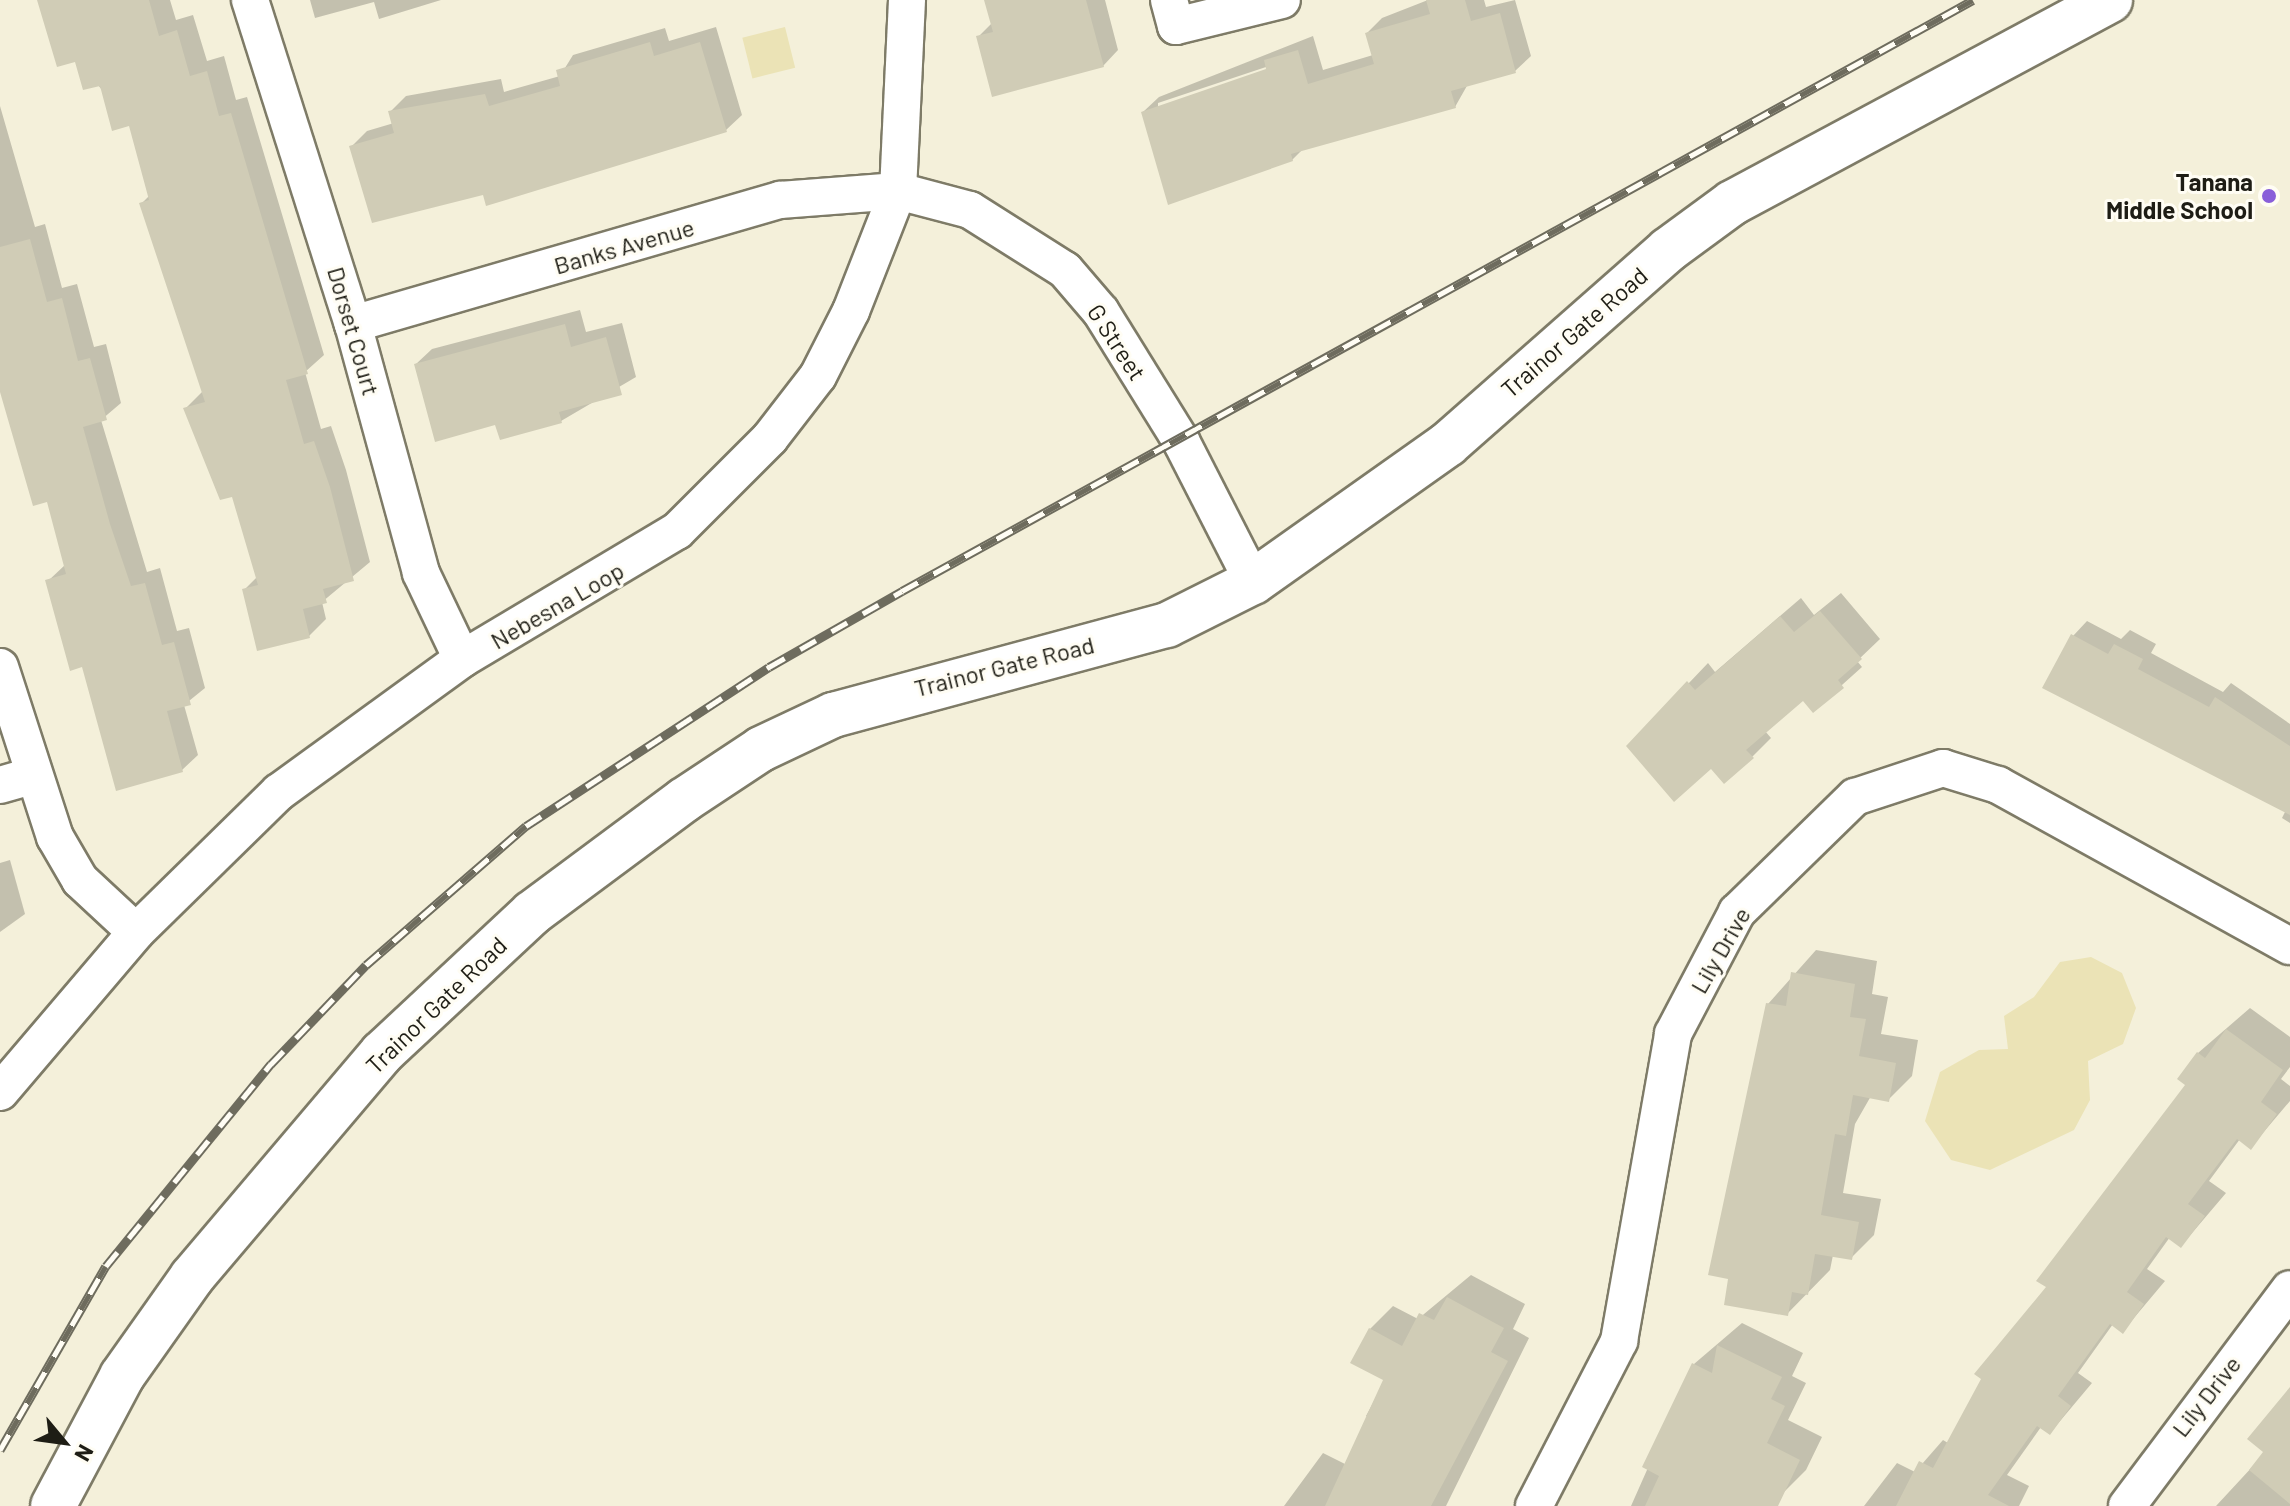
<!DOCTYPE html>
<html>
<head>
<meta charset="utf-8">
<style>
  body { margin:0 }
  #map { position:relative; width:2290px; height:1506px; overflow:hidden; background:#f4f0da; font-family:Barlow,sans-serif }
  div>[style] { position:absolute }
  .green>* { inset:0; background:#ebe3b6; transform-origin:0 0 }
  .shadow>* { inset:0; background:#0003 }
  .building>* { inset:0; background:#d0ccb6 }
  .roads { filter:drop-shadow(2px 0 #7e7b67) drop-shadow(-2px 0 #7e7b67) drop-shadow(0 2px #7e7b67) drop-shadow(0 -2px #7e7b67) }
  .minor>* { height:36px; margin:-18px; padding:0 18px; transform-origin:18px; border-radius:18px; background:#fff }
  .secondary>* { height:44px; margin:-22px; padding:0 22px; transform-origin:22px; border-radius:22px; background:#fff }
  .rail>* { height:9px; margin-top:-4.5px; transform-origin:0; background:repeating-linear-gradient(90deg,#fffdf4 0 18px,#6e6c5e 0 36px); box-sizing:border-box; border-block:2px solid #6e6c5e }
  .dots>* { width:22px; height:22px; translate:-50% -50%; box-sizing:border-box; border:4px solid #fffdf4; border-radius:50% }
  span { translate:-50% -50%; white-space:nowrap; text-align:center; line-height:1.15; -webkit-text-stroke:6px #fffdf4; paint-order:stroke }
  .poi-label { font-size:24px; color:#1e1d15; font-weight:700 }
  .right { translate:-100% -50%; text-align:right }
  .street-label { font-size:24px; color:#1e1d15 }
  .north { position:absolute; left:24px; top:1402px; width:80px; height:80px; -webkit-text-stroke:6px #fffdf4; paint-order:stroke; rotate:119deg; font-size:22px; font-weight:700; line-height:32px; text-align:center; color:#1e1d15 }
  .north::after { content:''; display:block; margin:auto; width:28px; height:36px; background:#1e1d15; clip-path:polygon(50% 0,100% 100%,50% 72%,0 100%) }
</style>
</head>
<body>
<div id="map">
  <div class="green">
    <i style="left:785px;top:27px;width:42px;height:44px;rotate:76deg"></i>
    <i style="clip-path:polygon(2091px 957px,2122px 973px,2136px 1008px,2123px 1044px,2088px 1061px,2090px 1100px,2074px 1130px,1990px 1170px,1951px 1160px,1925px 1121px,1940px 1072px,1979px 1050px,2008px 1049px,2004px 1016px,2034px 997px,2060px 962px)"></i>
  </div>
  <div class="shadow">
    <i style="clip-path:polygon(39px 0,170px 0,176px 20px,193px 15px,207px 61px,224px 56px,236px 100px,247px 97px,324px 355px,305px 372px,321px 429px,331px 426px,346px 470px,370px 562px,322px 602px,326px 619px,309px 636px,244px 590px,257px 577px,234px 494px,185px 409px,203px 391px,141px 204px,150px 195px,130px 123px,76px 59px)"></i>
    <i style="clip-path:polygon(310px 0,441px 0,379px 19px,374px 2px,315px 18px)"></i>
    <i style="clip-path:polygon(986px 0,1105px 0,1118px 50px,1103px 66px,978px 37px,992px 23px)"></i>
    <i style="clip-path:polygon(evenodd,1428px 0,1484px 0,1486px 7px,1515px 0,1531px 56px,1515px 71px,1468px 84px,1455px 107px,1303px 149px,1292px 160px,1143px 112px,1159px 97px,1313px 36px,1323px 70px,1373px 55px,1367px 33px,1382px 18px,1428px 0,1275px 64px,1276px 68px,1158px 108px,1158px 103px,1275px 64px)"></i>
    <i style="clip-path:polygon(716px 27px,742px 115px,726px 130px,484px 193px,351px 147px,367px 131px,394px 123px,390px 112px,406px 96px,501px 79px,504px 92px,560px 76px,573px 55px,665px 28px,669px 41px)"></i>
    <i style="clip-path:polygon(0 106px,35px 227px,45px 224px,62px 288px,77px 284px,94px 347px,106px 344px,121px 403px,101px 420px,147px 572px,160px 568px,177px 631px,189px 628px,205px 688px,184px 705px,198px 755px,182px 770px,83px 665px,48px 581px,66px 564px,48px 500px,0 384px)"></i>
    <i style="clip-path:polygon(580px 310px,586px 332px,622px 323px,636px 377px,561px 421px,497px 423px,416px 364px,432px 349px)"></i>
    <i style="clip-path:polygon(1841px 593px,1880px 639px,1857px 661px,1862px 667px,1813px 711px,1803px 698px,1765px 731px,1771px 738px,1752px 757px,1712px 767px,1629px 746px,1708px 663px,1715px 672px,1801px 598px,1814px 615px)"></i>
    <i style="clip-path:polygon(2087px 621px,2121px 639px,2130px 630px,2156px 644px,2151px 653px,2223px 692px,2231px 683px,2290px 724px,2290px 823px,2282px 818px,2286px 810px,2073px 636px)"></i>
    <i style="clip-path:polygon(10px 860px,25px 914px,0 932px,0 863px)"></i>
    <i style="clip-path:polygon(1816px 950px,1877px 961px,1872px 994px,1888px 997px,1881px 1034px,1918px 1040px,1912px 1076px,1889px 1099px,1871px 1096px,1855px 1124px,1843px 1193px,1881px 1199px,1874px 1235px,1851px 1258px,1833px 1255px,1830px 1270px,1787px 1314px,1768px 1004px)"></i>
    <i style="clip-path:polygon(2250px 1008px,2290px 1037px,2290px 1067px,2281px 1079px,2290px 1086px,2290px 1101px,2251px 1147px,2240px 1139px,2209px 1181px,2226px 1193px,2181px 1246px,2170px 1237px,2147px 1269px,2165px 1281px,2123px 1331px,2113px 1324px,2078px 1373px,2092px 1383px,2050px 1433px,2041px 1427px,2007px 1475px,2029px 1486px,2019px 1506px,1864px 1506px,1897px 1463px,1915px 1472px,1943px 1440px,1948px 1443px,2188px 1084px,2198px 1053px)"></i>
    <i style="clip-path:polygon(1471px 1275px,1525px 1304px,1513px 1329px,1529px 1338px,1446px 1506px,1284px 1506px,1323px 1453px,1349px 1466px,1373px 1420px,1366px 1416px,1386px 1379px,1370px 1329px,1393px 1306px,1418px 1319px)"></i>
    <i style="clip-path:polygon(1742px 1323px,1803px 1353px,1792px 1376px,1806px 1383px,1788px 1420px,1822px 1437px,1806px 1470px,1783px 1493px,1746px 1506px,1631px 1506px,1694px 1364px)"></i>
    <i style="clip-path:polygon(2290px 1394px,2290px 1506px,2216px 1506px,2266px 1452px)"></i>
  </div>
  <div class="building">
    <i style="clip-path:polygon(37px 0,149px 0,159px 36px,177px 30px,190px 76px,207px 71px,219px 116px,231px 113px,308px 374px,286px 380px,304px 444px,314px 441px,330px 487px,354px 581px,323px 589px,327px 603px,303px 609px,310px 638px,257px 651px,242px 589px,258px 585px,232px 497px,220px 500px,183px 408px,205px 402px,139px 203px,149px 200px,129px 126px,112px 131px,100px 86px,83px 90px,75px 62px,57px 67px)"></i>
    <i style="clip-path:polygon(984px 0,1086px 0,1104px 67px,992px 97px,976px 36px,993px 32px)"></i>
    <i style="clip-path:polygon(1426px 0,1465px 0,1471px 21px,1500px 13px,1516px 73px,1451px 91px,1456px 108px,1291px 154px,1293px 161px,1168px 205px,1141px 112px,1266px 69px,1264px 60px,1298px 50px,1308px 84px,1374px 64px,1365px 33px,1430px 14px)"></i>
    <i style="clip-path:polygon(650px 42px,654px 56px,700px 42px,727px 132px,486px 206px,483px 195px,372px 223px,349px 146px,394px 133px,388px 111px,485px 94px,489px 106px,560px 86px,556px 70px)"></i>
    <i style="clip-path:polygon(30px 239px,47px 302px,62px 298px,78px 361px,90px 358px,107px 420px,83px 427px,110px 524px,131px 586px,145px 583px,162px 645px,174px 642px,191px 705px,167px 711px,183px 772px,116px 791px,82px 667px,70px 671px,45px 580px,66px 574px,47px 502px,33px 506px,0 392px,0 247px)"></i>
    <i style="clip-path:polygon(565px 324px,571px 347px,606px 337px,622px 395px,559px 412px,562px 423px,500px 440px,495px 425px,435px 442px,414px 364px)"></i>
    <i style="clip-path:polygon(1820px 611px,1862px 659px,1838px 680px,1844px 688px,1813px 713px,1803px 701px,1746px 750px,1754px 758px,1724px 784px,1711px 769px,1674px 802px,1626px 746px,1687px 681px,1695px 690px,1780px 616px,1794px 632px)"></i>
    <i style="clip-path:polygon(2071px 634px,2108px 654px,2114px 644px,2143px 659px,2138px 669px,2209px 707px,2215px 697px,2290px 746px,2290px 815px,2042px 688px)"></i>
    <i style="clip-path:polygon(1791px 972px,1855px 984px,1850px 1017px,1866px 1019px,1859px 1056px,1896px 1063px,1889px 1102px,1853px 1095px,1846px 1136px,1835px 1134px,1821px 1215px,1859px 1222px,1852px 1260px,1815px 1254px,1808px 1295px,1792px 1292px,1788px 1316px,1724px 1305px,1728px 1279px,1708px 1275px,1766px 1003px,1786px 1006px)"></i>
    <i style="clip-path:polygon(2226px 1029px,2283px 1070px,2261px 1102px,2277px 1114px,2251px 1150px,2237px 1139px,2188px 1204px,2205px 1216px,2181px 1248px,2166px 1237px,2127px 1292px,2144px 1304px,2123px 1334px,2110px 1324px,2058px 1396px,2071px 1406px,2050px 1435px,2037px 1426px,1988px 1495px,2009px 1506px,1896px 1506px,1919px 1461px,1933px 1468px,1981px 1379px,1974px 1374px,2046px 1287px,2036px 1281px,2185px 1085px,2177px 1079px,2197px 1052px,2205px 1058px)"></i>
    <i style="clip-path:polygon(1447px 1297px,1504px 1328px,1491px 1352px,1508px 1361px,1431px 1506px,1325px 1506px,1383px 1380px,1350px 1363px,1369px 1328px,1402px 1346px,1419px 1313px,1434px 1320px)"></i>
    <i style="clip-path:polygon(1717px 1345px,1782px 1377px,1771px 1399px,1785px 1406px,1767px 1443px,1800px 1460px,1778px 1506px,1645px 1506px,1659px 1476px,1642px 1467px,1692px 1363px,1712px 1373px)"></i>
    <i style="clip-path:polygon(2290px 1387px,2290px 1504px,2249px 1470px,2263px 1452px,2247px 1439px)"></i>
  </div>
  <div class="roads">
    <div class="minor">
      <i style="left:250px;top:0;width:340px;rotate:72.4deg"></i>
      <i style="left:353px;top:324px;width:258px;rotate:74.7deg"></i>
      <i style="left:421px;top:573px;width:95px;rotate:64.5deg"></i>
      <i style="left:1169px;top:0;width:27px;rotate:75deg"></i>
      <i style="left:1176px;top:26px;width:109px;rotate:-13.8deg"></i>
      <i style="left:353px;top:324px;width:445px;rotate:-16.2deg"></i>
      <i style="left:780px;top:200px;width:118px;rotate:-4.4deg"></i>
      <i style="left:898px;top:191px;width:74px;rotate:14.8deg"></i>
      <i style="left:970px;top:210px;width:112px;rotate:32.3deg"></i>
      <i style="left:1065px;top:270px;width:55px;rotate:49.4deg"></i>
      <i style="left:1101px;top:312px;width:152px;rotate:58.2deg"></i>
      <i style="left:1181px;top:441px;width:158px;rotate:62.9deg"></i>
      <i style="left:0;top:667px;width:179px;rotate:72.1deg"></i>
      <i style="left:55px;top:837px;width:50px;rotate:59.8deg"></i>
      <i style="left:80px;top:880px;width:76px;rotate:42.9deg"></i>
      <i style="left:0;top:785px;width:33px;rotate:-16deg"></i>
      <i style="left:0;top:1092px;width:210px;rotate:-49.6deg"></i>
      <i style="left:136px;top:932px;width:200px;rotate:-44.4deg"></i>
      <i style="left:279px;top:792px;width:226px;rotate:-36deg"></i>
      <i style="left:462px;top:659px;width:250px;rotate:-30.8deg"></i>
      <i style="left:677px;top:531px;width:132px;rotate:-45deg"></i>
      <i style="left:770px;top:438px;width:78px;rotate:-52.3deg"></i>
      <i style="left:818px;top:376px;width:73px;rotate:-63.1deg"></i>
      <i style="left:851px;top:311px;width:129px;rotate:-68.6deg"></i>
      <i style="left:898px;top:191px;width:191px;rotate:-87.3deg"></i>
      <i style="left:1534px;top:1506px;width:186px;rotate:-62.7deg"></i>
      <i style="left:1619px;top:1341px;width:312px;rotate:-80deg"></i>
      <i style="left:1673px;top:1034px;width:138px;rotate:-62.3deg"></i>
      <i style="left:1737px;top:912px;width:165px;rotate:-44.3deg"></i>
      <i style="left:1855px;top:797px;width:93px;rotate:-18.2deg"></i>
      <i style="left:1943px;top:768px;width:58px;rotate:17.2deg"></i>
      <i style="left:1998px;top:785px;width:333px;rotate:28.9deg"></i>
      <i style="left:2127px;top:1506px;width:271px;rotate:-53.1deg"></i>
    </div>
    <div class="secondary">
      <i style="left:53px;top:1506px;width:147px;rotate:-62deg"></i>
      <i style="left:122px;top:1376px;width:121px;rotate:-54.7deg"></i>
      <i style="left:192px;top:1277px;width:294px;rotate:-49.7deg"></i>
      <i style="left:382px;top:1053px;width:205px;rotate:-43deg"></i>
      <i style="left:532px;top:913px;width:189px;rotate:-36.6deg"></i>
      <i style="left:684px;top:800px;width:92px;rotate:-33.5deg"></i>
      <i style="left:761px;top:749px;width:80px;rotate:-25.3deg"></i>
      <i style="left:833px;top:715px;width:346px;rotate:-15.1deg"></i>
      <i style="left:1167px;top:625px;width:96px;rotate:-26.6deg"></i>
      <i style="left:1253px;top:582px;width:239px;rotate:-35.3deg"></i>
      <i style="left:1448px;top:444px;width:293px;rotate:-41.4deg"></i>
      <i style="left:1668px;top:250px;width:79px;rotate:-36.3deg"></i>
      <i style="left:1732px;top:203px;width:429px;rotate:-28.2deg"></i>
    </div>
  </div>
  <div class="rail">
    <i style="left:0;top:1450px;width:212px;rotate:-60.1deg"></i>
    <i style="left:106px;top:1266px;width:261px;rotate:-50.8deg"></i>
    <i style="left:271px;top:1064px;width:137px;rotate:-46.2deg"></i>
    <i style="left:366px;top:965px;width:212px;rotate:-41deg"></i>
    <i style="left:526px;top:826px;width:290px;rotate:-33.2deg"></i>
    <i style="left:769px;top:667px;width:153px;rotate:-29.7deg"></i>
    <i style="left:902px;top:591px;width:1223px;rotate:-28.89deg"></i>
  </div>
  <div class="dots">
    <i style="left:2269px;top:196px;background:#895fd9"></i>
  </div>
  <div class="poi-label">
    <span class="right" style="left:2253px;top:196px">Tanana<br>Middle School</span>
  </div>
  <div class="street-label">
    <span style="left:624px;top:246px;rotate:-16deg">Banks Avenue</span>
    <span style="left:354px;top:331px;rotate:74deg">Dorset Court</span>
    <span style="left:1574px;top:332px;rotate:-41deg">Trainor Gate Road</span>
    <span style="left:1117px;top:342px;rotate:57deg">G Street</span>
    <span style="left:557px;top:605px;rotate:-30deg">Nebesna Loop</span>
    <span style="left:1004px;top:666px;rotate:-14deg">Trainor Gate Road</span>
    <span style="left:1720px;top:950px;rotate:-60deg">Lily Drive</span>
    <span style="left:436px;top:1005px;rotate:-44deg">Trainor Gate Road</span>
    <span style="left:2206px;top:1396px;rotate:-52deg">Lily Drive</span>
  </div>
  <div class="north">N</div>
</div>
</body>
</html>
